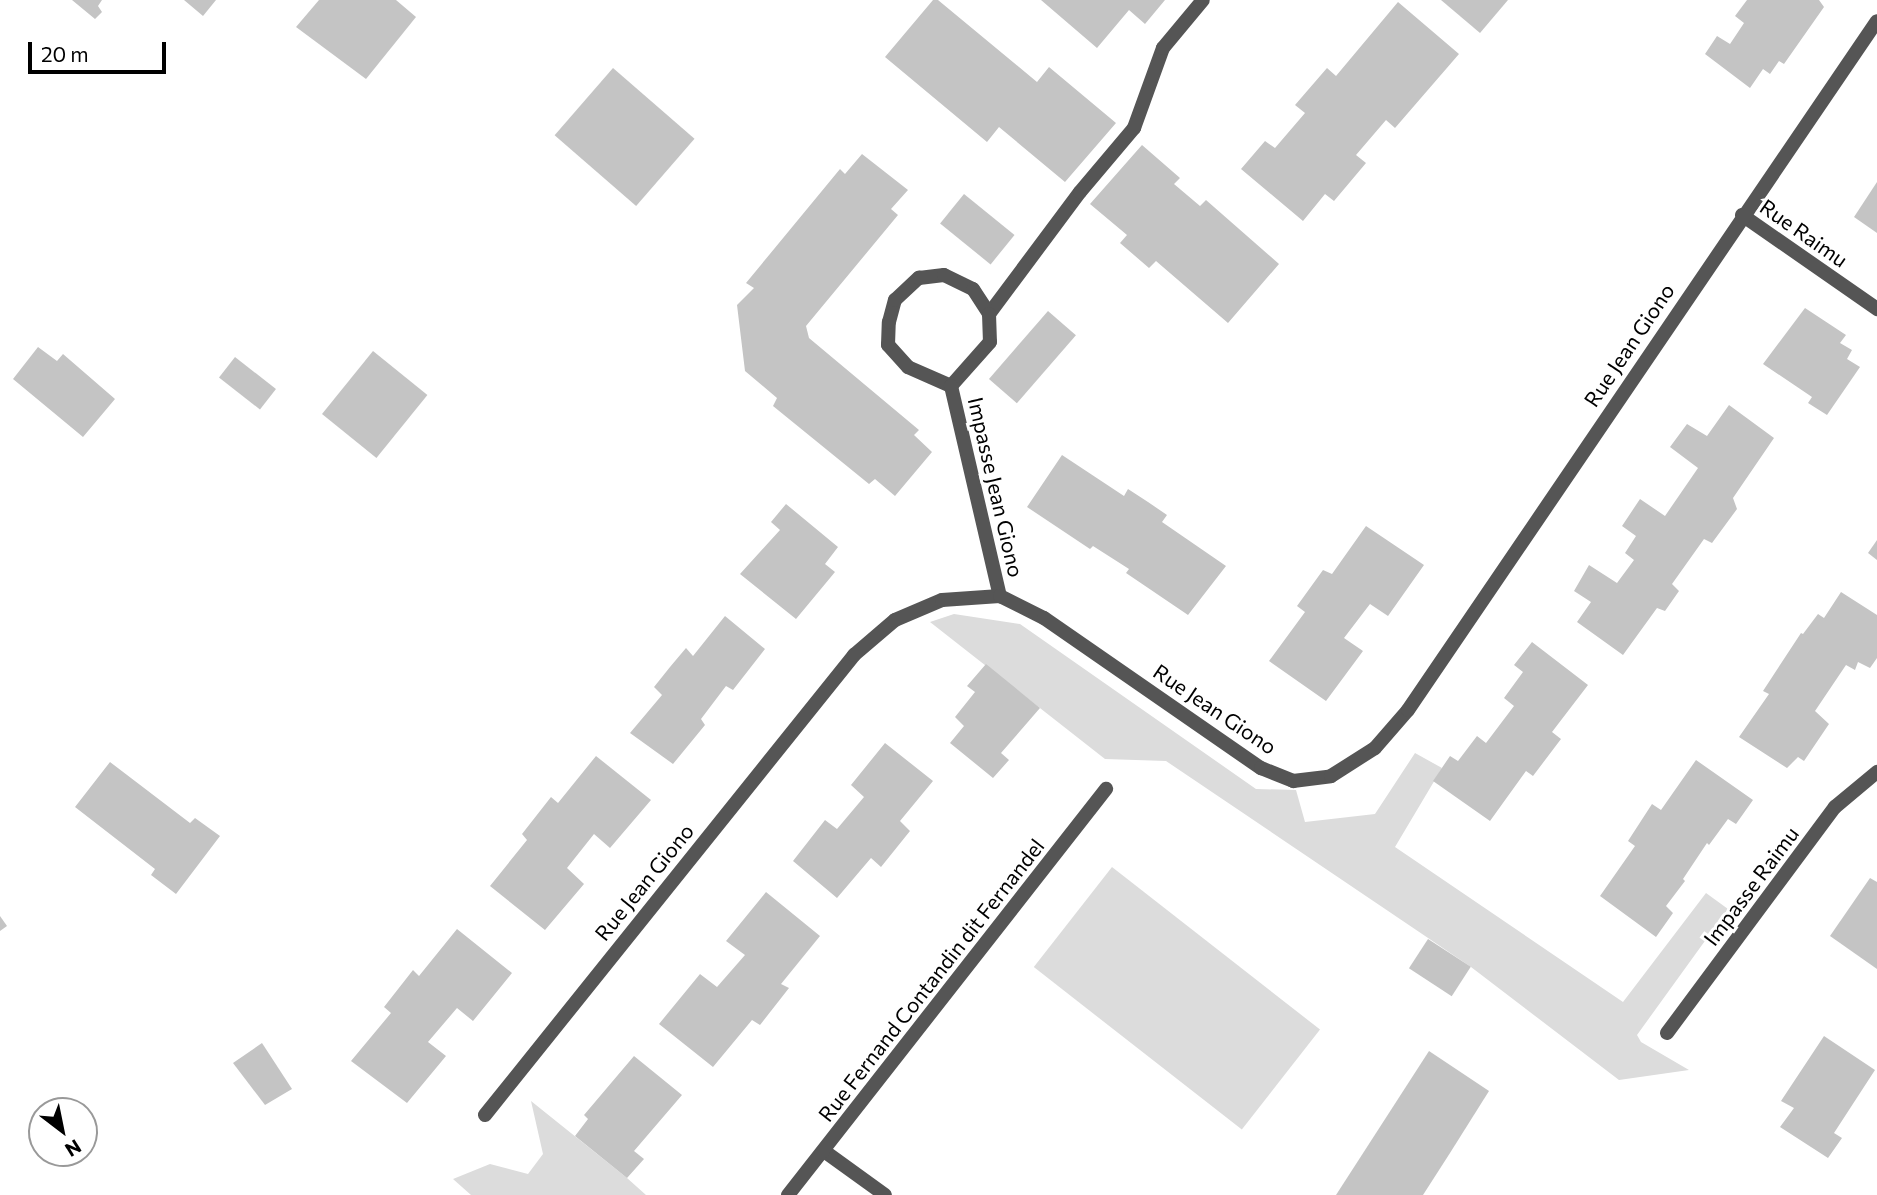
<!DOCTYPE html>
<html>
<head>
<meta charset="utf-8">
<style>
  body { margin:0 }
  #map { position:relative; width:1877px; height:1195px; overflow:hidden; background:#fff; font-family:Commissioner,sans-serif }
  div>[style] { position:absolute }
  .green>* { inset:0; background:#dcdcdc; transform-origin:0 0 }
  .building>* { inset:0; background:#c4c4c4; transform-origin:0 0 }
  .service>* { height:14px; margin:-7px; padding:0 7px; transform-origin:7px; border-radius:7px; background:#555 }
  .minor>* { height:14px; margin:-7px; padding:0 7px; transform-origin:7px; border-radius:7px; background:#555 }
  span { translate:-50% -50%; white-space:nowrap; text-align:center; line-height:1.15; -webkit-text-stroke:6px #fff; paint-order:stroke }
  .street-label { font-size:21px; color:#000 }
  .north { position:absolute; left:28px; top:1097px; width:70px; height:70px; box-sizing:border-box; background:#fff; border:2px solid #999; border-radius:50%; rotate:148deg; font-size:19px; font-weight:700; line-height:28px; text-align:center; color:#000 }
  .north::after { content:''; display:block; margin:auto; width:24px; height:32px; background:#000; clip-path:polygon(50% 0,100% 100%,50% 72%,0 100%) }
  .scale { position:absolute; left:28px; top:42px; width:138px; height:32px; box-sizing:border-box; border:4px solid #000; border-top:0; padding-left:9px; font-size:21px; line-height:24px; white-space:nowrap; color:#000; -webkit-text-stroke:5px #fff; paint-order:stroke }
</style>
</head>
<body>
<div id="map">
  <div class="green">
    <i style="clip-path:polygon(954px 614px,1020px 624px,1256px 789px,1296px 790px,1305px 822px,1375px 814px,1415px 753px,1442px 768px,1395px 847px,1623px 1002px,1706px 893px,1728px 909px,1637px 1035px,1641px 1042px,1689px 1070px,1619px 1080px,1471px 967px,1166px 761px,1105px 759px,930px 622px)"></i>
    <i style="left:1112px;top:867px;width:264px;height:127px;rotate:38deg"></i>
    <i style="clip-path:polygon(531px 1101px,627px 1178px,646px 1195px,471px 1195px,453px 1179px,490px 1164px,528px 1174px,543px 1154px)"></i>
  </div>
  <div class="building">
    <i style="clip-path:polygon(72px 0,102px 0,98px 6px,102px 12px,95px 19px)"></i>
    <i style="clip-path:polygon(184px 0,216px 0,203px 16px)"></i>
    <i style="clip-path:polygon(319px 0,396px 0,416px 17px,366px 79px,296px 27px)"></i>
    <i style="clip-path:polygon(933px 0,938px 0,1037px 82px,1049px 67px,1116px 123px,1065px 182px,999px 127px,987px 142px,885px 57px)"></i>
    <i style="clip-path:polygon(1041px 0,1165px 0,1145px 24px,1129px 10px,1097px 48px)"></i>
    <i style="clip-path:polygon(1441px 0,1508px 0,1480px 33px)"></i>
    <i style="clip-path:polygon(1747px 0,1819px 0,1824px 7px,1784px 64px,1779px 61px,1770px 74px,1763px 69px,1750px 88px,1705px 54px,1717px 36px,1730px 44px,1744px 23px,1735px 16px)"></i>
    <i style="clip-path:polygon(1398px 2px,1459px 54px,1395px 128px,1386px 120px,1356px 155px,1366px 163px,1334px 201px,1325px 194px,1303px 221px,1241px 169px,1265px 141px,1275px 148px,1305px 113px,1295px 105px,1327px 68px,1336px 76px)"></i>
    <i style="left:613px;top:68px;width:108px;height:89px;rotate:41deg"></i>
    <i style="clip-path:polygon(1142px 145px,1180px 178px,1174px 184px,1200px 206px,1206px 200px,1279px 264px,1228px 323px,1156px 261px,1149px 268px,1120px 243px,1127px 235px,1090px 204px)"></i>
    <i style="clip-path:polygon(862px 154px,908px 190px,891px 209px,898px 215px,806px 326px,809px 338px,919px 430px,914px 435px,932px 452px,895px 496px,875px 479px,869px 484px,773px 406px,777px 398px,745px 371px,737px 305px,754px 288px,746px 283px,840px 169px,845px 174px)"></i>
    <i style="clip-path:polygon(1877px 182px,1877px 233px,1854px 217px)"></i>
    <i style="left:964px;top:194px;width:65px;height:38px;rotate:39deg"></i>
    <i style="clip-path:polygon(1805px 308px,1846px 335px,1840px 343px,1852px 350px,1847px 359px,1860px 367px,1827px 415px,1808px 403px,1812px 397px,1763px 364px)"></i>
    <i style="left:1048px;top:311px;width:37px;height:90px;rotate:41deg"></i>
    <i style="clip-path:polygon(38px 347px,57px 361px,63px 354px,115px 399px,83px 437px,13px 379px)"></i>
    <i style="left:373px;top:351px;width:70px;height:81px;rotate:39deg"></i>
    <i style="left:235px;top:357px;width:52px;height:26px;rotate:38deg"></i>
    <i style="clip-path:polygon(1729px 405px,1774px 438px,1733px 498px,1737px 509px,1712px 543px,1704px 539px,1672px 584px,1679px 591px,1665px 611px,1657px 608px,1623px 655px,1577px 622px,1591px 602px,1574px 591px,1589px 565px,1617px 583px,1634px 560px,1625px 553px,1636px 536px,1622px 526px,1640px 499px,1665px 516px,1698px 468px,1670px 447px,1687px 424px,1707px 436px)"></i>
    <i style="clip-path:polygon(1062px 455px,1124px 496px,1128px 489px,1148px 502px,1167px 515px,1162px 522px,1226px 566px,1188px 615px,1126px 573px,1129px 569px,1093px 546px,1090px 549px,1027px 507px)"></i>
    <i style="clip-path:polygon(786px 504px,838px 547px,825px 564px,835px 572px,796px 619px,740px 574px,780px 530px,771px 522px)"></i>
    <i style="clip-path:polygon(1366px 526px,1424px 565px,1388px 616px,1370px 604px,1344px 638px,1363px 651px,1326px 701px,1269px 661px,1305px 612px,1297px 606px,1323px 570px,1332px 574px)"></i>
    <i style="clip-path:polygon(1877px 540px,1877px 560px,1868px 553px)"></i>
    <i style="clip-path:polygon(1841px 592px,1877px 615px,1877px 658px,1870px 668px,1858px 662px,1855px 670px,1846px 665px,1815px 711px,1829px 724px,1804px 761px,1798px 757px,1787px 768px,1739px 737px,1769px 694px,1763px 691px,1801px 633px,1803px 634px,1818px 614px,1824px 618px)"></i>
    <i style="clip-path:polygon(725px 616px,765px 649px,733px 690px,726px 686px,701px 719px,705px 725px,673px 764px,630px 733px,662px 695px,654px 687px,670px 667px,686px 648px,693px 656px)"></i>
    <i style="clip-path:polygon(1532px 642px,1588px 685px,1552px 732px,1561px 739px,1533px 776px,1526px 771px,1490px 821px,1433px 781px,1450px 756px,1458px 761px,1477px 736px,1486px 743px,1514px 706px,1504px 698px,1523px 672px,1514px 665px)"></i>
    <i style="clip-path:polygon(986px 664px,1040px 708px,1001px 753px,1009px 760px,993px 778px,950px 743px,964px 726px,955px 717px,975px 692px,967px 686px)"></i>
    <i style="clip-path:polygon(885px 743px,933px 781px,900px 821px,910px 831px,881px 867px,871px 858px,837px 898px,793px 861px,825px 820px,837px 829px,864px 797px,851px 785px)"></i>
    <i style="clip-path:polygon(596px 756px,651px 800px,610px 848px,594px 834px,567px 868px,584px 884px,545px 930px,490px 886px,527px 840px,522px 834px,551px 797px,558px 803px)"></i>
    <i style="clip-path:polygon(1696px 760px,1753px 800px,1736px 824px,1728px 819px,1709px 845px,1707px 843px,1683px 879px,1685px 881px,1666px 906px,1673px 913px,1656px 937px,1600px 896px,1635px 846px,1628px 841px,1652px 804px,1661px 810px)"></i>
    <i style="clip-path:polygon(110px 762px,190px 823px,195px 818px,220px 836px,176px 894px,151px 875px,155px 869px,75px 807px)"></i>
    <i style="clip-path:polygon(1870px 878px,1877px 882px,1877px 969px,1830px 936px)"></i>
    <i style="clip-path:polygon(766px 892px,820px 936px,781px 984px,789px 988px,760px 1025px,752px 1020px,713px 1067px,659px 1024px,700px 974px,717px 987px,745px 955px,726px 941px)"></i>
    <i style="clip-path:polygon(0 916px,7px 926px,0 931px)"></i>
    <i style="clip-path:polygon(457px 929px,512px 973px,473px 1021px,457px 1008px,428px 1042px,446px 1056px,407px 1103px,351px 1061px,391px 1013px,384px 1007px,413px 970px,419px 976px)"></i>
    <i style="left:1428px;top:939px;width:51px;height:35px;rotate:33deg"></i>
    <i style="clip-path:polygon(1824px 1036px,1875px 1070px,1834px 1133px,1842px 1138px,1828px 1158px,1780px 1127px,1794px 1108px,1781px 1101px)"></i>
    <i style="clip-path:polygon(262px 1043px,292px 1089px,265px 1105px,233px 1063px)"></i>
    <i style="clip-path:polygon(1429px 1051px,1489px 1091px,1450px 1153px,1423px 1195px,1336px 1195px)"></i>
    <i style="clip-path:polygon(634px 1056px,682px 1095px,634px 1151px,644px 1159px,627px 1178px,575px 1136px,588px 1119px,584px 1115px)"></i>
  </div>
  <div class="service">
    <i style="left:824px;top:1151px;width:75px;rotate:35.8deg"></i>
  </div>
  <div class="minor">
    <i style="left:1742px;top:215px;width:165px;rotate:34.8deg"></i>
    <i style="left:989px;top:314px;width:152px;rotate:-53.3deg"></i>
    <i style="left:1080px;top:192px;width:84px;rotate:-49.8deg"></i>
    <i style="left:1134px;top:128px;width:85px;rotate:-70.1deg"></i>
    <i style="left:1163px;top:48px;width:62px;rotate:-50.2deg"></i>
    <i style="left:951px;top:386px;width:47px;rotate:-156.2deg"></i>
    <i style="left:908px;top:367px;width:30px;rotate:-132deg"></i>
    <i style="left:888px;top:345px;width:23px;rotate:-88deg"></i>
    <i style="left:889px;top:322px;width:23px;rotate:-75deg"></i>
    <i style="left:895px;top:300px;width:33px;rotate:-43deg"></i>
    <i style="left:919px;top:278px;width:25px;rotate:-7deg"></i>
    <i style="left:944px;top:275px;width:32px;rotate:26deg"></i>
    <i style="left:973px;top:289px;width:30px;rotate:57deg"></i>
    <i style="left:989px;top:314px;width:28px;rotate:88deg"></i>
    <i style="left:990px;top:342px;width:59px;rotate:131.6deg"></i>
    <i style="left:951px;top:386px;width:216px;rotate:76.9deg"></i>
    <i style="left:1667px;top:1033px;width:282px;rotate:-53.4deg"></i>
    <i style="left:1835px;top:807px;width:55px;rotate:-39.8deg"></i>
    <i style="left:485px;top:1115px;width:590px;rotate:-51.26deg"></i>
    <i style="left:854px;top:655px;width:54px;rotate:-40.5deg"></i>
    <i style="left:895px;top:620px;width:51px;rotate:-23.1deg"></i>
    <i style="left:942px;top:600px;width:58px;rotate:-3.9deg"></i>
    <i style="left:1000px;top:596px;width:49px;rotate:26.6deg"></i>
    <i style="left:1044px;top:618px;width:264px;rotate:34.7deg"></i>
    <i style="left:1261px;top:768px;width:35px;rotate:22deg"></i>
    <i style="left:1293px;top:781px;width:38px;rotate:-7deg"></i>
    <i style="left:1331px;top:776px;width:52px;rotate:-32.5deg"></i>
    <i style="left:1375px;top:748px;width:50px;rotate:-49deg"></i>
    <i style="left:1408px;top:710px;width:833px;rotate:-55.76deg"></i>
    <i style="left:788px;top:1195px;width:516px;rotate:-51.93deg"></i>
  </div>
  <div class="street-label">
    <span style="left:1804px;top:233px;rotate:35deg">Rue Raimu</span>
    <span style="left:1629px;top:345px;rotate:-56deg">Rue Jean Giono</span>
    <span style="left:996px;top:487px;rotate:77deg">Impasse Jean Giono</span>
    <span style="left:1215px;top:709px;rotate:34deg">Rue Jean Giono</span>
    <span style="left:644px;top:882px;rotate:-51deg">Rue Jean Giono</span>
    <span style="left:1751px;top:886px;rotate:-53deg">Impasse Raimu</span>
    <span style="left:931px;top:980px;rotate:-52deg">Rue Fernand Contandin dit Fernandel</span>
  </div>
  <div class="north">N</div>
  <div class="scale">20 m</div>
</div>
</body>
</html>
